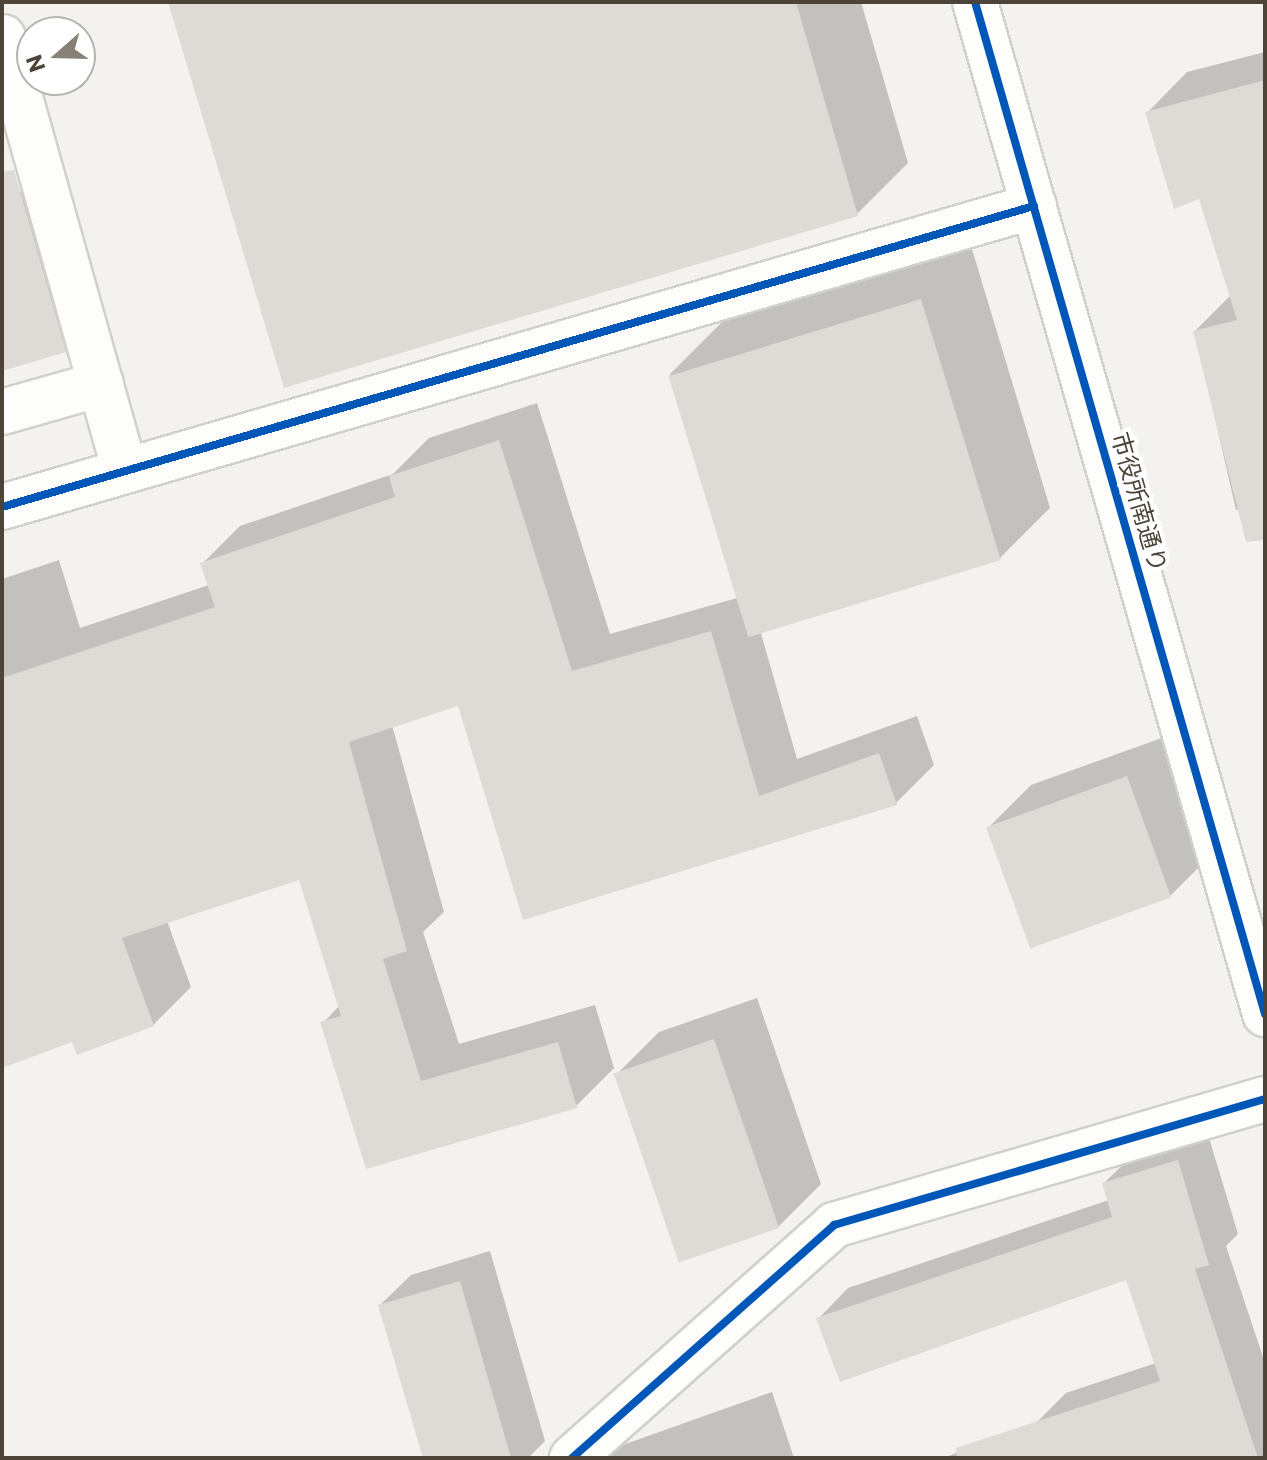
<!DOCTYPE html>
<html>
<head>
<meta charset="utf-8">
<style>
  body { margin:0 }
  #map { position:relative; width:1267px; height:1460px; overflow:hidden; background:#f4f2ee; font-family:Commissioner,"Noto Sans JP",sans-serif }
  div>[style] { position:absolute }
  .shadow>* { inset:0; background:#0003 }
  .building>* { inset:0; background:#dedbd6; transform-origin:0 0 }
  .roads { filter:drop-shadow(2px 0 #d2d0cb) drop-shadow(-2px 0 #d2d0cb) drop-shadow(0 2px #d2d0cb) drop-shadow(0 -2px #d2d0cb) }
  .minor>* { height:44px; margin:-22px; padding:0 22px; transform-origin:22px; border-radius:22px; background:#fdfdfc }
  .tertiary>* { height:44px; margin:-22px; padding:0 22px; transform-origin:22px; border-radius:22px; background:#fdfdfc }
  .cycleway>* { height:8px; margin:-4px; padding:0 4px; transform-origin:4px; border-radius:4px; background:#0057b8 }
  span { translate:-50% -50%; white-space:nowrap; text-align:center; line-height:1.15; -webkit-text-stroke:8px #fff; paint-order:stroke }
  .street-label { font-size:24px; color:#4c4438 }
  .frame { position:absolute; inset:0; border:4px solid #4c4438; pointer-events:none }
  .north { position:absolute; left:16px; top:16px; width:80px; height:80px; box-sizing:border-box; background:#fff; border:2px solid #b7b4af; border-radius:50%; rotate:250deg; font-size:22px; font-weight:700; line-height:32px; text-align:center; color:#4c4438 }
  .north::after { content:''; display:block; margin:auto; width:28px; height:36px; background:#878178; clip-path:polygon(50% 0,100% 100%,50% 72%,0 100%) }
</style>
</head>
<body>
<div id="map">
  <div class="shadow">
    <i style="clip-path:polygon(170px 2px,861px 2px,908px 163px,856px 215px)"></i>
    <i style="clip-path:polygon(1265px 52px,1265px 503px,1236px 510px,1195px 331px,1231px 295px,1200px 196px,1147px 113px,1187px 72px)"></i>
    <i style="clip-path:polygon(56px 181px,95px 319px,64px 350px,2px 369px,2px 197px)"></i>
    <i style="clip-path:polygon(972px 249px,1050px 508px,998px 560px,760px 630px,797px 759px,917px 716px,934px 765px,896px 803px,524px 918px,459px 703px,392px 725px,444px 912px,423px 932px,459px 1044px,595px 1005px,614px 1068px,576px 1106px,367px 1166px,323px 1023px,340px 1005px,300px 877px,167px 921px,191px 987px,153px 1025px,73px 1039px,2px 1066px,2px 579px,59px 560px,80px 628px,209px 585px,202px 564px,240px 526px,393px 474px,429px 438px,537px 403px,610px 634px,737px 598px,670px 374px,722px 322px)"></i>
    <i style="clip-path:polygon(1170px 735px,1213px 853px,1170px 896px,988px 828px,1031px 785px)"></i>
    <i style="clip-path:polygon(757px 998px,821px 1184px,778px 1227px,617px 1074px,659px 1032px)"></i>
    <i style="clip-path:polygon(1207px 1131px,1238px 1234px,1226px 1246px,1265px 1363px,1265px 1458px,943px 1458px,1036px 1423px,1066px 1393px,1156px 1363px,1127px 1278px,819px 1318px,848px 1288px,1109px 1200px,1104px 1183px,1134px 1154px)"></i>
    <i style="clip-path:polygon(490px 1251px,545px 1441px,528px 1458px,425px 1458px,380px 1305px,411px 1275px)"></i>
    <i style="clip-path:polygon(772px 1392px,794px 1458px,586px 1458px)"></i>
  </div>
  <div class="building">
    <i style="clip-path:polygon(168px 2px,796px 2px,858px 216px,284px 388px)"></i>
    <i style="clip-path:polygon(1265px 80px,1265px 540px,1246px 542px,1193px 331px,1237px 320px,1199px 199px,1174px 209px,1145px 112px)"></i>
    <i style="clip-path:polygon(14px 170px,66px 352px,2px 371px,2px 172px)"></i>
    <i style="left:921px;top:299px;width:273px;height:264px;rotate:73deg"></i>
    <i style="clip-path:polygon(499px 440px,572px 671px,711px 631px,759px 796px,879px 753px,897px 805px,523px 920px,458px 706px,349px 742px,407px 951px,383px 959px,421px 1081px,558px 1042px,577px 1108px,366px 1169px,320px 1022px,341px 1016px,299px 880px,122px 938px,154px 1026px,77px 1055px,72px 1042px,2px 1068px,2px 678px,215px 607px,200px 563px,395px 497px,389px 476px)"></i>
    <i style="left:1127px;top:776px;width:129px;height:150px;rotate:70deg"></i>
    <i style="left:714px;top:1039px;width:200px;height:106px;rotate:71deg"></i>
    <i style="clip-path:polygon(1178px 1160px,1209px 1265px,1195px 1269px,1258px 1458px,957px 1458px,956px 1448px,1160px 1381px,1126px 1280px,840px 1382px,816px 1318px,1112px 1217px,1102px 1183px)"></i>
    <i style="clip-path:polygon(460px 1281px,511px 1458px,423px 1458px,378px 1305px)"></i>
  </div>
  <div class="roads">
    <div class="minor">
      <i style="left:3px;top:37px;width:451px;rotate:74.3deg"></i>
      <i style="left:2px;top:412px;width:103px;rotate:-15.8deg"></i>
      <i style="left:2px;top:507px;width:1075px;rotate:-16.26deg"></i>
      <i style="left:572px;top:1458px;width:351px;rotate:-41.6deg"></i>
      <i style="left:834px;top:1225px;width:449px;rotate:-16.3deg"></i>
    </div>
    <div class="tertiary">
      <i style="left:975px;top:2px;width:1053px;rotate:74.01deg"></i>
    </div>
  </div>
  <div class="cycleway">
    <i style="left:975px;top:2px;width:1053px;rotate:74.01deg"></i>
    <i style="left:2px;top:507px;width:1075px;rotate:-16.26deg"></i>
    <i style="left:572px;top:1458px;width:351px;rotate:-41.6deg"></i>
    <i style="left:834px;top:1225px;width:449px;rotate:-16.3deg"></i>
  </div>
  <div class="street-label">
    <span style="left:1140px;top:502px;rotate:74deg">市役所南通り</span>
  </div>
  <div class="frame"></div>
  <div class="north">N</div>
</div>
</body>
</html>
